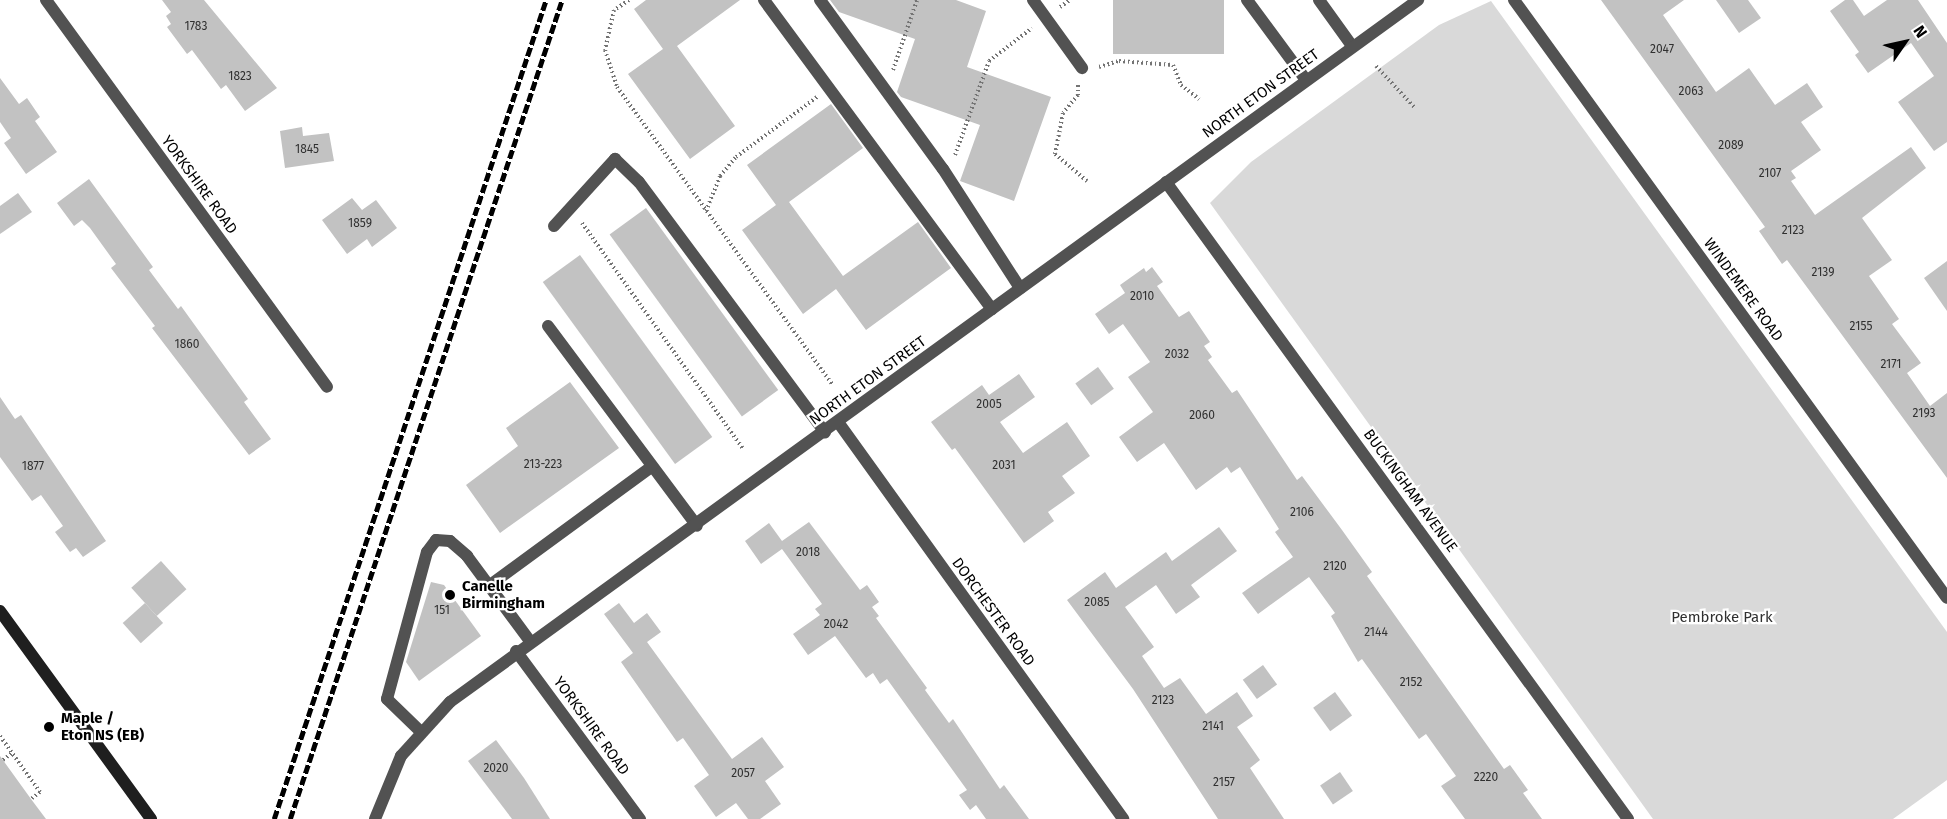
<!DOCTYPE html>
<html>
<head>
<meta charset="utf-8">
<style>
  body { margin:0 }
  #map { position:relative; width:1947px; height:819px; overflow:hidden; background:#fff; font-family:"Fira Sans",sans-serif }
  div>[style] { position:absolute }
  .green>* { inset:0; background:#d9d9d9 }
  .building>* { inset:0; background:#c2c2c2; transform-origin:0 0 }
  .path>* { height:4px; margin-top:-2px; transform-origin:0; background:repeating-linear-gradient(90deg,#747474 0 1.5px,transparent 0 4.5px) }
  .service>* { height:12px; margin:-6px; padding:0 6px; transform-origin:6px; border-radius:6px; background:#525252 }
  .minor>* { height:12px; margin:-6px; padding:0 6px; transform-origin:6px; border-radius:6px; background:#525252 }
  .tertiary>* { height:12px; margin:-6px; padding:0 6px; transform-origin:6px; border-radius:6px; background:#525252 }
  .secondary>* { height:12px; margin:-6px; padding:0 6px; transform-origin:6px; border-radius:6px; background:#1f1f1f }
  .rail>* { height:4.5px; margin-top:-2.25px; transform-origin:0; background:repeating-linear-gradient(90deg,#000 0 9px,transparent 0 12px) }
  .dots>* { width:16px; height:16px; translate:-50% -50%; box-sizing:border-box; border:3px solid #fff; border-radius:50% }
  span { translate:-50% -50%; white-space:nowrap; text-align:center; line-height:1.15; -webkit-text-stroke:4.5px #fff; paint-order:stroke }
  .number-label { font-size:12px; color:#303030 }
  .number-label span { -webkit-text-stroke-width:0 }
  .street-label { font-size:15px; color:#000 }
  .poi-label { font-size:15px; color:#000; font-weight:700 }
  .left { translate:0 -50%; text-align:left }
  .park-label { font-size:15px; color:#303030 }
  .north { position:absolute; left:1875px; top:12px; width:60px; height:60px; -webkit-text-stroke:4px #fff; paint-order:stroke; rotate:56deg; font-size:16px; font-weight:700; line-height:24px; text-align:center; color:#000 }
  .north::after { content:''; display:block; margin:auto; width:21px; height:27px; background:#000; clip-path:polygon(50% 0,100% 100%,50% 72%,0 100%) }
</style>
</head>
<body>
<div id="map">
  <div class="green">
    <i style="clip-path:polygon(1491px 1px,1947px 632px,1947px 780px,1893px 819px,1653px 819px,1210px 203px,1251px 162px,1439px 25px)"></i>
  </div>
  <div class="building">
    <i style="clip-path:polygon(162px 0,204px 0,277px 88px,245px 111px,226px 85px,221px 89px,192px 50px,187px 54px,167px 27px,171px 24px,166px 16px,171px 12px)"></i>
    <i style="clip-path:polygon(646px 0,740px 0,677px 46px,735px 126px,690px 159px,628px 74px,663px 49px,634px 9px)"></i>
    <i style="clip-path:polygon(830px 0,956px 0,986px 11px,967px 67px,1051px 97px,1014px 201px,960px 181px,980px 125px,901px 97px,897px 92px,915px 39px,839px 12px)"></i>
    <i style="left:1113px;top:0;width:111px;height:54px"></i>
    <i style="clip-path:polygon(1601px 0,1684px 0,1663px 15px,1716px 92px,1749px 68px,1775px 105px,1807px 83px,1823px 107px,1801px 122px,1821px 150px,1791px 171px,1796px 178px,1791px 181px,1815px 215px,1911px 147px,1926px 168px,1862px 218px,1892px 260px,1869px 276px,1899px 319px,1892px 324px,1921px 363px,1907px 373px,1930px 406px,1947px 393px,1947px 478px,1787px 260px,1782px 264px,1759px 231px,1765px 227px)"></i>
    <i style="clip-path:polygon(1716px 0,1748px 0,1761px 18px,1739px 33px)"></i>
    <i style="clip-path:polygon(1845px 0,1853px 0,1864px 16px,1887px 0,1918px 0,1947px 43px,1947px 142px,1934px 151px,1898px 102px,1934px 76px,1911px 43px,1868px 73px,1855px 55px,1859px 52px,1830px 11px)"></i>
    <i style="clip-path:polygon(0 78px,19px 104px,27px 98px,40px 117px,35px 121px,57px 152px,26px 174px,4px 143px,11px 138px,0 122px)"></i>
    <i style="clip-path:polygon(831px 104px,863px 148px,789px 202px,843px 276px,918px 222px,951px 268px,866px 330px,836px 289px,803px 314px,742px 230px,776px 205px,747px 165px)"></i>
    <i style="clip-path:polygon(302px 127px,303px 136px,329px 133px,334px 161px,285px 168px,280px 131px)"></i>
    <i style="clip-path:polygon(89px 179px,153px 267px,149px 270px,178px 309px,181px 306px,248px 399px,244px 402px,271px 439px,249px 455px,152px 328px,155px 326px,111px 268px,116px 264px,90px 228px,82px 220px,74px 226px,57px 203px)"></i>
    <i style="clip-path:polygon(18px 193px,32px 212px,0 234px,0 206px)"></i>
    <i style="clip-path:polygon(352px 198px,362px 210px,376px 200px,397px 228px,372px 247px,367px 239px,347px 254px,322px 220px)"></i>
    <i style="left:646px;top:208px;width:225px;height:45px;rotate:54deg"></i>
    <i style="left:580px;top:255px;width:225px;height:46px;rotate:54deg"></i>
    <i style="clip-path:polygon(1947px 261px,1947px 311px,1924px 278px)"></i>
    <i style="clip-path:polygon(1152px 267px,1163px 282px,1157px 286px,1179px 317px,1189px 311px,1210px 342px,1204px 346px,1212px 357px,1208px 360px,1232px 393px,1237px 390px,1297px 480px,1302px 476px,1342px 530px,1372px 572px,1367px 576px,1504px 769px,1510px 765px,1528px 790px,1523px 793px,1542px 819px,1465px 819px,1441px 786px,1456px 776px,1426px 734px,1419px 739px,1362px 659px,1358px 662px,1331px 616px,1335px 613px,1309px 577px,1258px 614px,1242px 593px,1293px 557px,1275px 532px,1279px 529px,1240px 467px,1231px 473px,1227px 467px,1196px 490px,1164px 443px,1137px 462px,1119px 437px,1153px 412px,1128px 377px,1150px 362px,1123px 324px,1109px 334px,1095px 314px,1125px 293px,1120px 285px,1144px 268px,1146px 272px)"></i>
    <i style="left:1098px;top:367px;width:27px;height:28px;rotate:54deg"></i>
    <i style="clip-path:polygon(1019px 374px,1035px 397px,1000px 422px,1023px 453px,1067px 422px,1090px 456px,1062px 476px,1075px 493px,1048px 512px,1054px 521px,1024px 543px,955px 448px,952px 450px,931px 422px,982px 385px,989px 395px)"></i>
    <i style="clip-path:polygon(570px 382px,619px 448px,500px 533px,466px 485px,518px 446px,506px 428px)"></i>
    <i style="clip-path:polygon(0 397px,15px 419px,21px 415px,106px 541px,83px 557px,76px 548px,70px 552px,55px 532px,63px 526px,41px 495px,32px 501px,0 457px)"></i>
    <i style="clip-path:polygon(809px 522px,860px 590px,867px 585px,879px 602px,872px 607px,879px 616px,876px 618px,927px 688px,925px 690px,949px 723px,953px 719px,1000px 789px,1004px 785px,1029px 819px,986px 819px,976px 805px,970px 810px,959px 795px,967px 790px,887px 679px,880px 684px,873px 673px,866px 678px,835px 636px,808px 655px,793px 634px,820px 615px,815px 609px,822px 604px,782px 549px,761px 564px,745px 541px,769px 523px,782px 541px)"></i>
    <i style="clip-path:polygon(1219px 527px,1237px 551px,1191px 585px,1200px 597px,1176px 614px,1156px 585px,1125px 607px,1154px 647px,1142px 656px,1164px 688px,1180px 678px,1206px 714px,1237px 692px,1253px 716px,1237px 727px,1260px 760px,1250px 768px,1284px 819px,1218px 819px,1133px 689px,1067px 600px,1105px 572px,1116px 588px,1166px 552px,1172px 561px)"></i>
    <i style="left:161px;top:561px;width:38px;height:40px;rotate:48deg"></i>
    <i style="clip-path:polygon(431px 582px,444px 585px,481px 636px,419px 681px,406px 662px)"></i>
    <i style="left:145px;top:603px;width:27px;height:30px;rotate:48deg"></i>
    <i style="clip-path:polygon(619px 603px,634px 623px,647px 613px,661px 632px,647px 642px,732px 759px,762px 737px,784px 767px,765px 781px,781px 804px,760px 819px,748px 819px,736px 803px,716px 817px,694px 786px,709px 775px,683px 738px,677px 742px,621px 662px,633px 653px,604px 614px)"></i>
    <i style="left:1263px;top:665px;width:24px;height:25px;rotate:54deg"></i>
    <i style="left:1335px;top:692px;width:29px;height:27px;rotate:54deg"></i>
    <i style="clip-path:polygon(496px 740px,524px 778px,550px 819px,512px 819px,468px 761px)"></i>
    <i style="clip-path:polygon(0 756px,31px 799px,46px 819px,0 819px)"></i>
    <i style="left:1340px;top:772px;width:23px;height:24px;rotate:56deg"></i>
  </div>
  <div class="path">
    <i style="left:629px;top:0;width:18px;rotate:146deg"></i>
    <i style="left:614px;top:10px;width:41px;rotate:102.7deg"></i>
    <i style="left:605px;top:50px;width:39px;rotate:72deg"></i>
    <i style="left:617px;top:87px;width:367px;rotate:54.1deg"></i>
    <i style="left:1060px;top:7px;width:12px;rotate:-35deg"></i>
    <i style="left:1376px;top:66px;width:57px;rotate:47.1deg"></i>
    <i style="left:1099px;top:67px;width:21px;rotate:-17deg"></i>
    <i style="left:1119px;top:61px;width:54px;rotate:4.2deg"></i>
    <i style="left:1173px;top:65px;width:22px;rotate:68deg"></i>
    <i style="left:1181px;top:85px;width:23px;rotate:38deg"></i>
    <i style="left:893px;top:70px;width:74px;rotate:-71.1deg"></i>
    <i style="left:1078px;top:85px;width:10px;rotate:90deg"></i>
    <i style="left:1078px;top:95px;width:23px;rotate:130deg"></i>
    <i style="left:1063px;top:113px;width:42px;rotate:101deg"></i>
    <i style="left:1055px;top:154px;width:42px;rotate:40.2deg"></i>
    <i style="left:955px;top:155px;width:100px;rotate:-70.1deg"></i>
    <i style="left:989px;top:61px;width:54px;rotate:-37.5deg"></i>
    <i style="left:706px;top:211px;width:38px;rotate:-68deg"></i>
    <i style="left:720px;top:176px;width:25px;rotate:-50deg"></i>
    <i style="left:736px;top:157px;width:101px;rotate:-36.5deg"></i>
    <i style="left:582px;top:223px;width:277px;rotate:54.5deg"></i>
    <i style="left:0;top:736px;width:69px;rotate:54.5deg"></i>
    <i style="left:40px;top:792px;width:11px;rotate:142deg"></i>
    <i style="left:3px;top:760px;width:11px;rotate:-38deg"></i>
  </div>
  <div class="service">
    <i style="left:764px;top:0;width:384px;rotate:53.6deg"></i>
    <i style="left:820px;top:0;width:209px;rotate:54deg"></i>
    <i style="left:943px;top:169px;width:142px;rotate:57.1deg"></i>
    <i style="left:1033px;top:0;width:84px;rotate:54.2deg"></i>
    <i style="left:1247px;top:0;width:99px;rotate:53.6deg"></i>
    <i style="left:1319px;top:0;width:57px;rotate:54.3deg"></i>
    <i style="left:554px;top:226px;width:91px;rotate:-47.7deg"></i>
    <i style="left:615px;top:159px;width:33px;rotate:44deg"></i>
    <i style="left:639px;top:182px;width:312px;rotate:53.4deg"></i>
    <i style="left:548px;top:326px;width:249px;rotate:53.3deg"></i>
    <i style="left:490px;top:585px;width:200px;rotate:-36.2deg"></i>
    <i style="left:420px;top:731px;width:46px;rotate:-135.9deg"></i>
    <i style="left:387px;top:699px;width:152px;rotate:-74.8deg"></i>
    <i style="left:427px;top:552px;width:15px;rotate:-53deg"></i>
    <i style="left:436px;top:540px;width:14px;rotate:4deg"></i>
    <i style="left:450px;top:541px;width:23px;rotate:41deg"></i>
    <i style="left:467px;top:556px;width:106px;rotate:53.5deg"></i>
  </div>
  <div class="minor">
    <i style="left:46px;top:0;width:478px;rotate:54deg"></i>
    <i style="left:1514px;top:0;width:738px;rotate:54.09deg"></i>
    <i style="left:1166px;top:182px;width:787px;rotate:54.05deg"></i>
    <i style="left:838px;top:422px;width:489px;rotate:54.3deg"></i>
    <i style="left:516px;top:651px;width:209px;rotate:53.6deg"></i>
  </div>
  <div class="tertiary">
    <i style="left:375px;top:819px;width:68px;rotate:-67.6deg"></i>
    <i style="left:401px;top:756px;width:73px;rotate:-47.8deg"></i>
    <i style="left:450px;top:702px;width:1196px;rotate:-35.95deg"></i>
  </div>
  <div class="secondary">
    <i style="left:0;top:611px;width:257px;rotate:54deg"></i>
  </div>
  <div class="rail">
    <i style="left:274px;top:819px;width:863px;rotate:-71.63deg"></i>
    <i style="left:290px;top:819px;width:863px;rotate:-71.63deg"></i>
  </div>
  <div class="dots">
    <i style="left:450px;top:595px;background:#000"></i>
    <i style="left:49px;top:727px;background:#000"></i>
  </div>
  <div class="number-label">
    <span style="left:196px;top:27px">1783</span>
    <span style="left:1662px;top:50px">2047</span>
    <span style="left:240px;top:77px">1823</span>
    <span style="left:1691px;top:92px">2063</span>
    <span style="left:1731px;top:146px">2089</span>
    <span style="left:307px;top:150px">1845</span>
    <span style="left:1770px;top:174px">2107</span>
    <span style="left:360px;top:224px">1859</span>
    <span style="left:1793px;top:231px">2123</span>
    <span style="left:1823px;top:273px">2139</span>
    <span style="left:1142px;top:297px">2010</span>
    <span style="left:1861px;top:327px">2155</span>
    <span style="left:187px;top:345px">1860</span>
    <span style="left:1177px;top:355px">2032</span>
    <span style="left:1891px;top:365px">2171</span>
    <span style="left:989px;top:405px">2005</span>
    <span style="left:1924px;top:414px">2193</span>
    <span style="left:1202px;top:416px">2060</span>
    <span style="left:543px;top:465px">213-223</span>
    <span style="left:1004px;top:466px">2031</span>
    <span style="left:33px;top:467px">1877</span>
    <span style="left:1302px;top:513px">2106</span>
    <span style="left:808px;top:553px">2018</span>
    <span style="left:1335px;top:567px">2120</span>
    <span style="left:1097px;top:603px">2085</span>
    <span style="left:442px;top:611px">151</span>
    <span style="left:836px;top:625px">2042</span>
    <span style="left:1376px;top:633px">2144</span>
    <span style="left:1411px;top:683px">2152</span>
    <span style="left:1163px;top:701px">2123</span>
    <span style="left:1213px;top:727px">2141</span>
    <span style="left:496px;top:769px">2020</span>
    <span style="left:743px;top:774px">2057</span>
    <span style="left:1486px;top:778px">2220</span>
    <span style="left:1224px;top:783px">2157</span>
  </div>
  <div class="street-label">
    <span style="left:1261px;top:94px;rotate:-36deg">NORTH ETON STREET</span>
    <span style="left:199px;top:185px;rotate:54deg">YORKSHIRE ROAD</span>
    <span style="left:1743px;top:290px;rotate:54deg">WINDEMERE ROAD</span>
    <span style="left:868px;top:381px;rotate:-36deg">NORTH ETON STREET</span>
    <span style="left:1410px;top:491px;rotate:54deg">BUCKINGHAM AVENUE</span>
    <span style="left:993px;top:612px;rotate:54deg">DORCHESTER ROAD</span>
    <span style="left:591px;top:726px;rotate:54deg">YORKSHIRE ROAD</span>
  </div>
  <div class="poi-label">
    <span class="left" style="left:462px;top:595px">Canelle<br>Birmingham</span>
    <span class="left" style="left:61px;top:727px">Maple /<br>Eton NS (EB)</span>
  </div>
  <div class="park-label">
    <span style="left:1722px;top:618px">Pembroke Park</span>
  </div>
  <div class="north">N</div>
</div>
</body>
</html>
